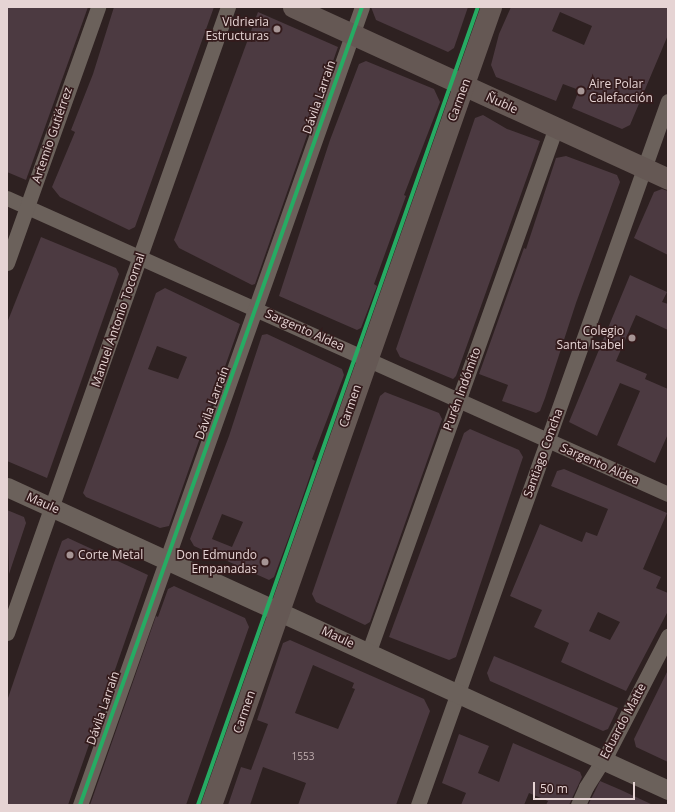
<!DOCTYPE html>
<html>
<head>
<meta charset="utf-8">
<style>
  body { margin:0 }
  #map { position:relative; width:675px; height:812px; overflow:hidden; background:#2e2121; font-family:"Open Sans",sans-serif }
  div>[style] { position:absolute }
  .building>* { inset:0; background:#4c3a41 }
  .minor>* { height:15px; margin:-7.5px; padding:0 7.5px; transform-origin:7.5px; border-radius:7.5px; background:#6b615b }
  .tertiary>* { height:19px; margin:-9.5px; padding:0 9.5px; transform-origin:9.5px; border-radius:9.5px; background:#6b615b }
  .secondary>* { height:21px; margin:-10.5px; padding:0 10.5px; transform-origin:10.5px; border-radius:10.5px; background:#655854 }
  .cycleway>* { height:4px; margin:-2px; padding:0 2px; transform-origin:2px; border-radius:2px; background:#26ab63 }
  .dots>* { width:11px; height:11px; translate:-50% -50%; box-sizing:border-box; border:2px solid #341b1c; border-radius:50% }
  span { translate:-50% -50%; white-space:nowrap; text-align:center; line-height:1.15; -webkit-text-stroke:3.5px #341b1c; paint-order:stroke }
  .number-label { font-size:10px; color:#c0aeaf }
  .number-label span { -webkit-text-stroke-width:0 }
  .poi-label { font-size:12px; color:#e6d4d4 }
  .right { translate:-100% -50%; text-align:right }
  .left { translate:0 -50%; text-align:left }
  .street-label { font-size:12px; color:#e6d4d4 }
  .frame { position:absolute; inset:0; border:8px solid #e6d4d4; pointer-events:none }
  .scale { position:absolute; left:533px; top:782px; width:102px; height:18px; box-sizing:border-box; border:2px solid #e6d4d4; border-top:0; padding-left:5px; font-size:12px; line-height:14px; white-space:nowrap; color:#e6d4d4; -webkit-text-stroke:3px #341b1c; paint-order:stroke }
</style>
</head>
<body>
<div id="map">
  <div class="building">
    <i style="clip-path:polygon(7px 7px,88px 7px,26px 180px,7px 172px)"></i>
    <i style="clip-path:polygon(114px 7px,214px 7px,135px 227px,129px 230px,60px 197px,52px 187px,75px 132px,71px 130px,93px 74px)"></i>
    <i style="clip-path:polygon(371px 7px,468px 7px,454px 48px,448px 52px,376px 20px)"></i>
    <i style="clip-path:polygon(evenodd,511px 7px,668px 7px,668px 35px,630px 125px,622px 129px,572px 108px,579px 90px,563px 84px,556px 101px,496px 77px,491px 65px,499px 34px,511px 7px,560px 12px,592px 26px,584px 45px,552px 31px,560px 12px)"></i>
    <i style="clip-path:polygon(258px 12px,338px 47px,255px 284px,252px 285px,179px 248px,174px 240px)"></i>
    <i style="clip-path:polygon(366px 61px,434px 89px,440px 102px,404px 195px,406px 196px,374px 284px,377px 286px,361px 328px,357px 330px,279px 296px,330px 140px,359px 64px)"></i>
    <i style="clip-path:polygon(483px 115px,507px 129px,540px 141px,456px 376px,453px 379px,400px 357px,396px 349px,475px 118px)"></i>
    <i style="clip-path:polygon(566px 156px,617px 175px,620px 182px,576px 303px,545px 398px,540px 411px,536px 413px,502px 401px,508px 385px,479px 374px,524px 248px,526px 249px,556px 158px)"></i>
    <i style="clip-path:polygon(662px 189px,668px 191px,668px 255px,634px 238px,654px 192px)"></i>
    <i style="clip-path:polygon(41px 237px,116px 268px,119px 274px,47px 478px,7px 461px,7px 323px)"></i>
    <i style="clip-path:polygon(630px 275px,667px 292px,662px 302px,668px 304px,668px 330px,636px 315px,616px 361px,647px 374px,645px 379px,668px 389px,668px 434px,655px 463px,617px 445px,640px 391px,620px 383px,597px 436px,569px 422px)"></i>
    <i style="clip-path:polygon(evenodd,165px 288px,240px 324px,169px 526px,160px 528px,86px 497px,83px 493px,156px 293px,165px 288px,157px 346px,187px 357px,178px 379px,148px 369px,157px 346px)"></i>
    <i style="clip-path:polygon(evenodd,267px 334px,342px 369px,344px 375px,312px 459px,315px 461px,290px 534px,274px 577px,269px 580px,194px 546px,190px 539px,229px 436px,262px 335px,267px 334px,222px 514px,243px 522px,232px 547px,212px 539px,222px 514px)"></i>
    <i style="clip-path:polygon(385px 392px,439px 413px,442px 419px,370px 622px,365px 625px,316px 602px,312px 594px,380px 396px)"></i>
    <i style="clip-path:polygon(470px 429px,519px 450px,523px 457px,456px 657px,449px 660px,389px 637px,464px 433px)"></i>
    <i style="clip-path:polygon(evenodd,564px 469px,667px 513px,643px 569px,661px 577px,656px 588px,668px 593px,668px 611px,626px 691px,561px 662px,569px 643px,534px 627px,542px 610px,510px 596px,540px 524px,582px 542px,586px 532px,597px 536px,608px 509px,551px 486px,557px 471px,564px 469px,598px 612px,620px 622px,610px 640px,589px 631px,598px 612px)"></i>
    <i style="clip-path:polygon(7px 510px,24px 517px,26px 523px,9px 574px)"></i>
    <i style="clip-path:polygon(68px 538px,148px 575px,68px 805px,7px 805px,7px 701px,54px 563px,62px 541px)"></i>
    <i style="clip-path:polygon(174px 586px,245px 618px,249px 627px,186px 805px,90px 805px,156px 616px,158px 617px,168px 589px)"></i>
    <i style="clip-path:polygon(evenodd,290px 640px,424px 699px,430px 711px,396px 805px,298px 805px,306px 783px,263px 767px,250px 805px,228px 805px,241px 767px,251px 770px,268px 724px,257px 720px,283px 643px,290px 640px,313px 665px,354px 683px,352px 688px,355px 689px,338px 729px,295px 713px,313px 665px)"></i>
    <i style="clip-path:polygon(494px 656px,618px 708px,608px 729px,603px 731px,490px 681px,487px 673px)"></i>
    <i style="clip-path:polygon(668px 670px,668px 762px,636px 747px,634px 739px)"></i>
    <i style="clip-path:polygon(459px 734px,489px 746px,478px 773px,499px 782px,513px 743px,580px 772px,582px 777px,569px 805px,546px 805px,548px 801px,529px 793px,524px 805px,461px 805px,466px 793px,442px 783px)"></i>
    <i style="clip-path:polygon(600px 781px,621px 790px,653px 805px,588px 805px)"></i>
  </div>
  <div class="minor">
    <i style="left:7px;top:198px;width:724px;rotate:24.12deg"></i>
    <i style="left:7px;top:263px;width:272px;rotate:-70.4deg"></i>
    <i style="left:7px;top:633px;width:664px;rotate:-70.56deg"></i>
    <i style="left:369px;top:651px;width:556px;rotate:-70.36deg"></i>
    <i style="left:80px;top:805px;width:846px;rotate:-70.54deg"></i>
    <i style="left:418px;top:805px;width:747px;rotate:-70.45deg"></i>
    <i style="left:578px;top:805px;width:20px;rotate:-66deg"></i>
    <i style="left:586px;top:787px;width:41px;rotate:-57.8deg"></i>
    <i style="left:608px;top:752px;width:131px;rotate:-62.7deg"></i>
  </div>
  <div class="tertiary">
    <i style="left:7px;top:487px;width:727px;rotate:24.63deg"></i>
  </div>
  <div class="secondary">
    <i style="left:293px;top:7px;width:413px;rotate:24.6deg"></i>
    <i style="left:211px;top:805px;width:846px;rotate:-70.67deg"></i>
  </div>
  <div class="cycleway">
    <i style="left:80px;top:805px;width:846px;rotate:-70.54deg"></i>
    <i style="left:198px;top:805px;width:846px;rotate:-70.67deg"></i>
  </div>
  <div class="dots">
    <i style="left:277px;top:29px;background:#a69595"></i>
    <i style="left:581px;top:91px;background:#a69595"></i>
    <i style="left:632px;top:338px;background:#a69595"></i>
    <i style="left:70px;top:555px;background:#a69595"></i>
    <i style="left:265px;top:562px;background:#a69595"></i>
  </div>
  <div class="number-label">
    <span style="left:303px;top:757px">1553</span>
  </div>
  <div class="poi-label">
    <span class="right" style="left:269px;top:29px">Vidrieria<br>Estructuras</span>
    <span class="left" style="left:589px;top:91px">Aire Polar<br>Calefacción</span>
    <span class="right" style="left:624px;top:338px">Colegio<br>Santa Isabel</span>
    <span class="left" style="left:78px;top:555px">Corte Metal</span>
    <span class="right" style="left:257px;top:562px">Don Edmundo<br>Empanadas</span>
  </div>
  <div class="street-label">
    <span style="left:319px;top:97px;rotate:-71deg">Dávila Larraín</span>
    <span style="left:459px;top:100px;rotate:-70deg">Carmen</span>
    <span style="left:502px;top:103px;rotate:25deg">Ñuble</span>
    <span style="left:52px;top:135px;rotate:-71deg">Artemio Gutiérrez</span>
    <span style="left:118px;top:320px;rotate:-71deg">Manuel Antonio Tocornal</span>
    <span style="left:305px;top:330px;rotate:24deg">Sargento Aldea</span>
    <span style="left:462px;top:389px;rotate:-70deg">Purén Indómito</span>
    <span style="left:212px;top:403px;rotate:-70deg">Dávila Larraín</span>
    <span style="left:350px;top:406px;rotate:-71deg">Carmen</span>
    <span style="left:543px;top:453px;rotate:-70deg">Santiago Concha</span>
    <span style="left:600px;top:464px;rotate:24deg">Sargento Aldea</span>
    <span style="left:43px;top:503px;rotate:24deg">Maule</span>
    <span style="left:338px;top:637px;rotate:25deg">Maule</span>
    <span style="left:103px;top:708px;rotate:-71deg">Dávila Larraín</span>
    <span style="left:244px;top:712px;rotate:-71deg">Carmen</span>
    <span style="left:623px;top:721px;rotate:-62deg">Eduardo Matte</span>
  </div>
  <div class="frame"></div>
  <div class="scale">50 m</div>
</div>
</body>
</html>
